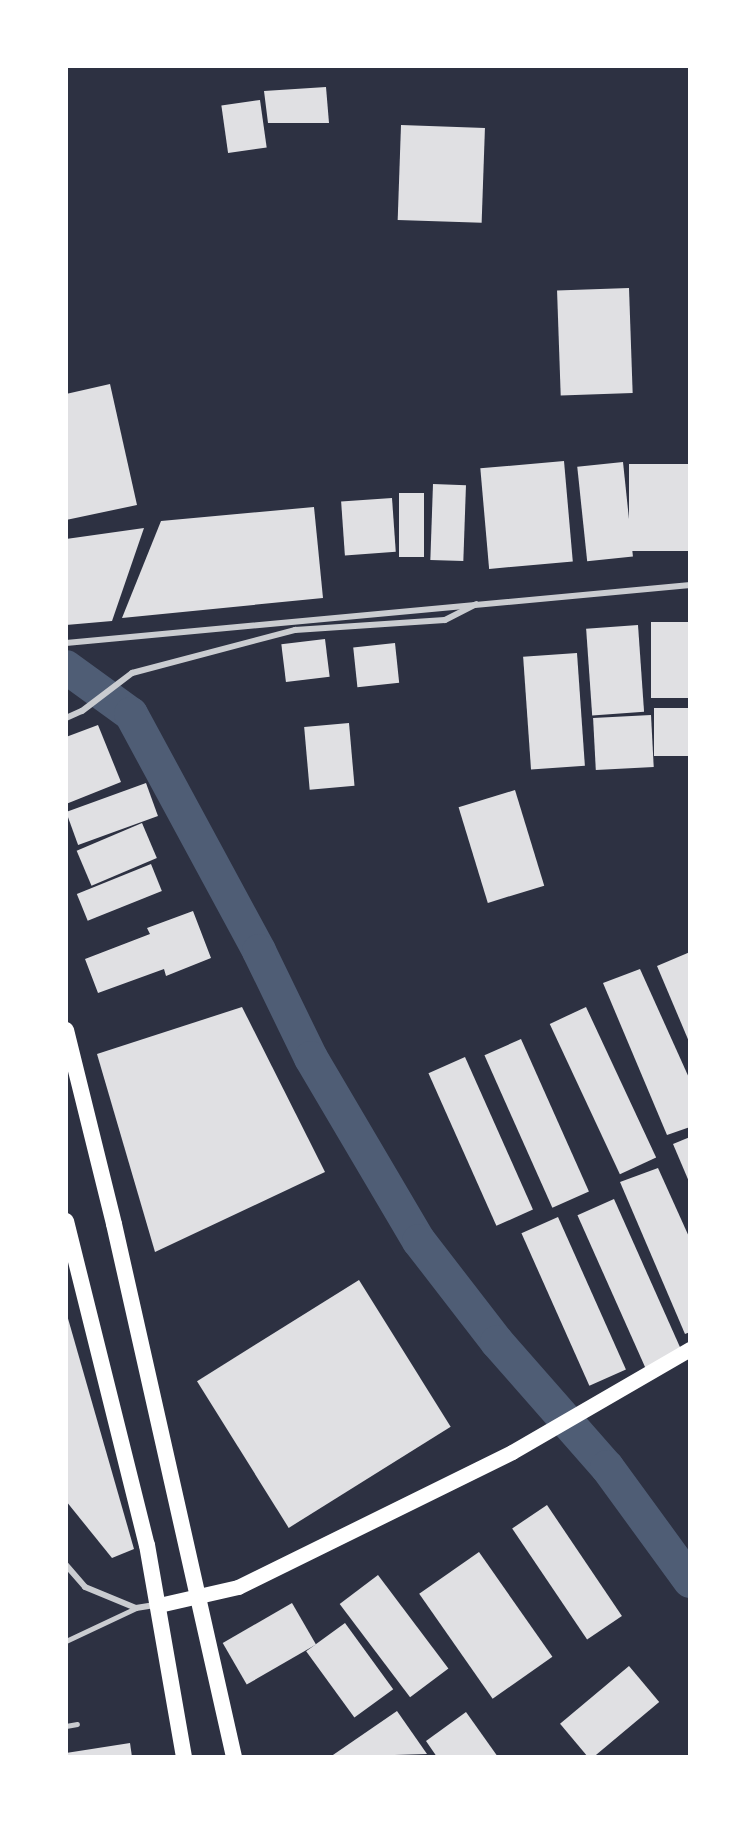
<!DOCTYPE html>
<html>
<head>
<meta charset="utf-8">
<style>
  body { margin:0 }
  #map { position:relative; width:756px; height:1823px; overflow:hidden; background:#2d3142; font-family:Arial,sans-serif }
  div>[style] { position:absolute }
  .canal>* { height:34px; margin:-17px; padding:0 17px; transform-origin:17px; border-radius:17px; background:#4f5d75 }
  .building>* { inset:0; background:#e0e0e3; transform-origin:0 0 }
  .service>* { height:4.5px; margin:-2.25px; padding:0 2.25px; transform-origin:2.25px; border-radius:2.25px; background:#caccd0 }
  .minor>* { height:6px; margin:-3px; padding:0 3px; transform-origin:3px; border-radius:3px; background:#caccd0 }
  .primary>* { height:15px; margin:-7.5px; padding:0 7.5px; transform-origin:7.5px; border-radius:7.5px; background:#fff }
  .trunk>* { height:16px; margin:-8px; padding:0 8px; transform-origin:8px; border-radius:8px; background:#fff }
  span { translate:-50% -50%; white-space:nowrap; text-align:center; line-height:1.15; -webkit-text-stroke:4.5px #fff; paint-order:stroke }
  .frame { position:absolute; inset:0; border:68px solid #fff; pointer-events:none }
</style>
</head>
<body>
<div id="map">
  <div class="canal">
    <i style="left:66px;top:667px;width:80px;rotate:35.9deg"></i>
    <i style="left:131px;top:714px;width:269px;rotate:61.6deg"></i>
    <i style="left:259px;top:951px;width:119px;rotate:64.1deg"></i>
    <i style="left:311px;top:1058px;width:212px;rotate:59.5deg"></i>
    <i style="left:419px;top:1241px;width:128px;rotate:52.3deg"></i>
    <i style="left:497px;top:1342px;width:167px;rotate:48.7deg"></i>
    <i style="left:607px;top:1467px;width:141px;rotate:53.9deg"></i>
  </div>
  <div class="building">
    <i style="clip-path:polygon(326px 87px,329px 123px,268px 123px,264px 91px)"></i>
    <i style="left:260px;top:100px;width:48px;height:39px;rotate:82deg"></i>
    <i style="left:401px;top:125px;width:84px;height:95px;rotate:2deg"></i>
    <i style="left:629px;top:288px;width:105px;height:72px;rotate:88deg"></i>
    <i style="clip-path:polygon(110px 384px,137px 505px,66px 520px,66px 394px)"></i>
    <i style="left:564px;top:461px;width:101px;height:84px;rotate:85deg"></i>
    <i style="left:623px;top:462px;width:95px;height:46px;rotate:84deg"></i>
    <i style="left:690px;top:464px;width:87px;height:61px;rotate:90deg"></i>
    <i style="left:433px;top:484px;width:33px;height:76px;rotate:2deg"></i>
    <i style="left:399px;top:493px;width:25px;height:64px"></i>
    <i style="left:392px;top:498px;width:54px;height:51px;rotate:86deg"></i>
    <i style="clip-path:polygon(314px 507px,323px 598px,122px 618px,161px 521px)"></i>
    <i style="clip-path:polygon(144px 528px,112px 621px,66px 625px,66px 539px)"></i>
    <i style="left:690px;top:622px;width:76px;height:39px;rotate:90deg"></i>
    <i style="left:638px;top:625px;width:87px;height:52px;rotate:86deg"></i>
    <i style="left:325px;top:639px;width:38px;height:44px;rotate:83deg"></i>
    <i style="left:395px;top:643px;width:40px;height:42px;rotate:84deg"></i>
    <i style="left:577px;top:653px;width:113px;height:54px;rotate:86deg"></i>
    <i style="left:690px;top:708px;width:48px;height:36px;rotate:90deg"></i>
    <i style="left:651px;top:715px;width:52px;height:58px;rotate:87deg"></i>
    <i style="left:349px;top:723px;width:63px;height:45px;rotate:85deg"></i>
    <i style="clip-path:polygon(98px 725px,121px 782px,66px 804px,66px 737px)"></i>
    <i style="left:146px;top:783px;width:35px;height:85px;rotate:70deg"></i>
    <i style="left:515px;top:790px;width:100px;height:59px;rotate:73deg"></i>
    <i style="left:142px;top:823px;width:38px;height:71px;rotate:67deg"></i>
    <i style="left:151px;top:864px;width:29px;height:80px;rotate:68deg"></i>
    <i style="clip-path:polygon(193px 911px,211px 958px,166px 976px,164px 969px,98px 993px,85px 959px,150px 934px,147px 928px)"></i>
    <i style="clip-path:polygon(690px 952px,690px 1044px,657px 966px)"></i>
    <i style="clip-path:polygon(640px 969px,690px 1080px,690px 1127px,667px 1135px,603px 983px)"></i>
    <i style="clip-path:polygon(242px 1007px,325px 1172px,155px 1252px,97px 1054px)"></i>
    <i style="left:586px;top:1007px;width:166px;height:40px;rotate:65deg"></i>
    <i style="left:521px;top:1039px;width:167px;height:40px;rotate:66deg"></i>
    <i style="left:465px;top:1057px;width:167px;height:40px;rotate:66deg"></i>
    <i style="clip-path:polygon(690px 1137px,690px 1184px,673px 1144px)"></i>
    <i style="clip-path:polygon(658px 1168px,690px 1239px,690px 1332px,685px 1334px,620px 1182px)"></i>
    <i style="left:614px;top:1199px;width:167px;height:40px;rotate:66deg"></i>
    <i style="left:558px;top:1217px;width:167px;height:40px;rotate:66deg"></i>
    <i style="left:359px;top:1280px;width:173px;height:191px;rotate:58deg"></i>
    <i style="clip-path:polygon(67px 1315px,134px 1549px,112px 1558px,66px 1501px)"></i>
    <i style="left:547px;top:1505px;width:134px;height:42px;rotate:56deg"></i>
    <i style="left:479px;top:1552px;width:128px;height:73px;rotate:55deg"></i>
    <i style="left:378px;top:1575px;width:117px;height:48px;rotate:53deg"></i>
    <i style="left:292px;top:1603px;width:48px;height:80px;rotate:60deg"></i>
    <i style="left:345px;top:1623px;width:82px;height:48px;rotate:54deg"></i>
    <i style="left:629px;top:1666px;width:47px;height:90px;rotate:50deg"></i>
    <i style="clip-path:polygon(397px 1711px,427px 1754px,330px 1757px)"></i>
    <i style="clip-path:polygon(466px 1712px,498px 1757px,437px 1757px,426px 1741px)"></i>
    <i style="clip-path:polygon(130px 1743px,132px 1757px,66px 1757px,66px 1753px)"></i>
  </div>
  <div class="service">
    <i style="left:66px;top:1641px;width:77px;rotate:-25.2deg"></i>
    <i style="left:66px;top:1726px;width:11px;rotate:-10deg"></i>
  </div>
  <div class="minor">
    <i style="left:66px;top:643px;width:627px;rotate:-5.31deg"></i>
    <i style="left:66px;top:718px;width:17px;rotate:-24deg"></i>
    <i style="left:82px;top:711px;width:63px;rotate:-37.2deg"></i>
    <i style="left:132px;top:673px;width:169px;rotate:-14.8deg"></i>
    <i style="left:295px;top:630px;width:150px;rotate:-3.8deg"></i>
    <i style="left:445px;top:620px;width:35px;rotate:-27deg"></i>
    <i style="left:66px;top:1565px;width:29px;rotate:49deg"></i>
    <i style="left:85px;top:1587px;width:55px;rotate:22.4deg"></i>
    <i style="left:136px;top:1608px;width:19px;rotate:-9deg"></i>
  </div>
  <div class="primary">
    <i style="left:159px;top:1605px;width:81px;rotate:-12.8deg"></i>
    <i style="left:238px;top:1587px;width:305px;rotate:-26.2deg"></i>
    <i style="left:512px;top:1452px;width:206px;rotate:-30.1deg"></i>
  </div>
  <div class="trunk">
    <i style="left:66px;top:1030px;width:200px;rotate:76.1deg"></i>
    <i style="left:114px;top:1224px;width:546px;rotate:77.31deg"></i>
    <i style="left:66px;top:1221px;width:334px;rotate:76deg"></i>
    <i style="left:147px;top:1545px;width:215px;rotate:80.1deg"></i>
  </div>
  <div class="frame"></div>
</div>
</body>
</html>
